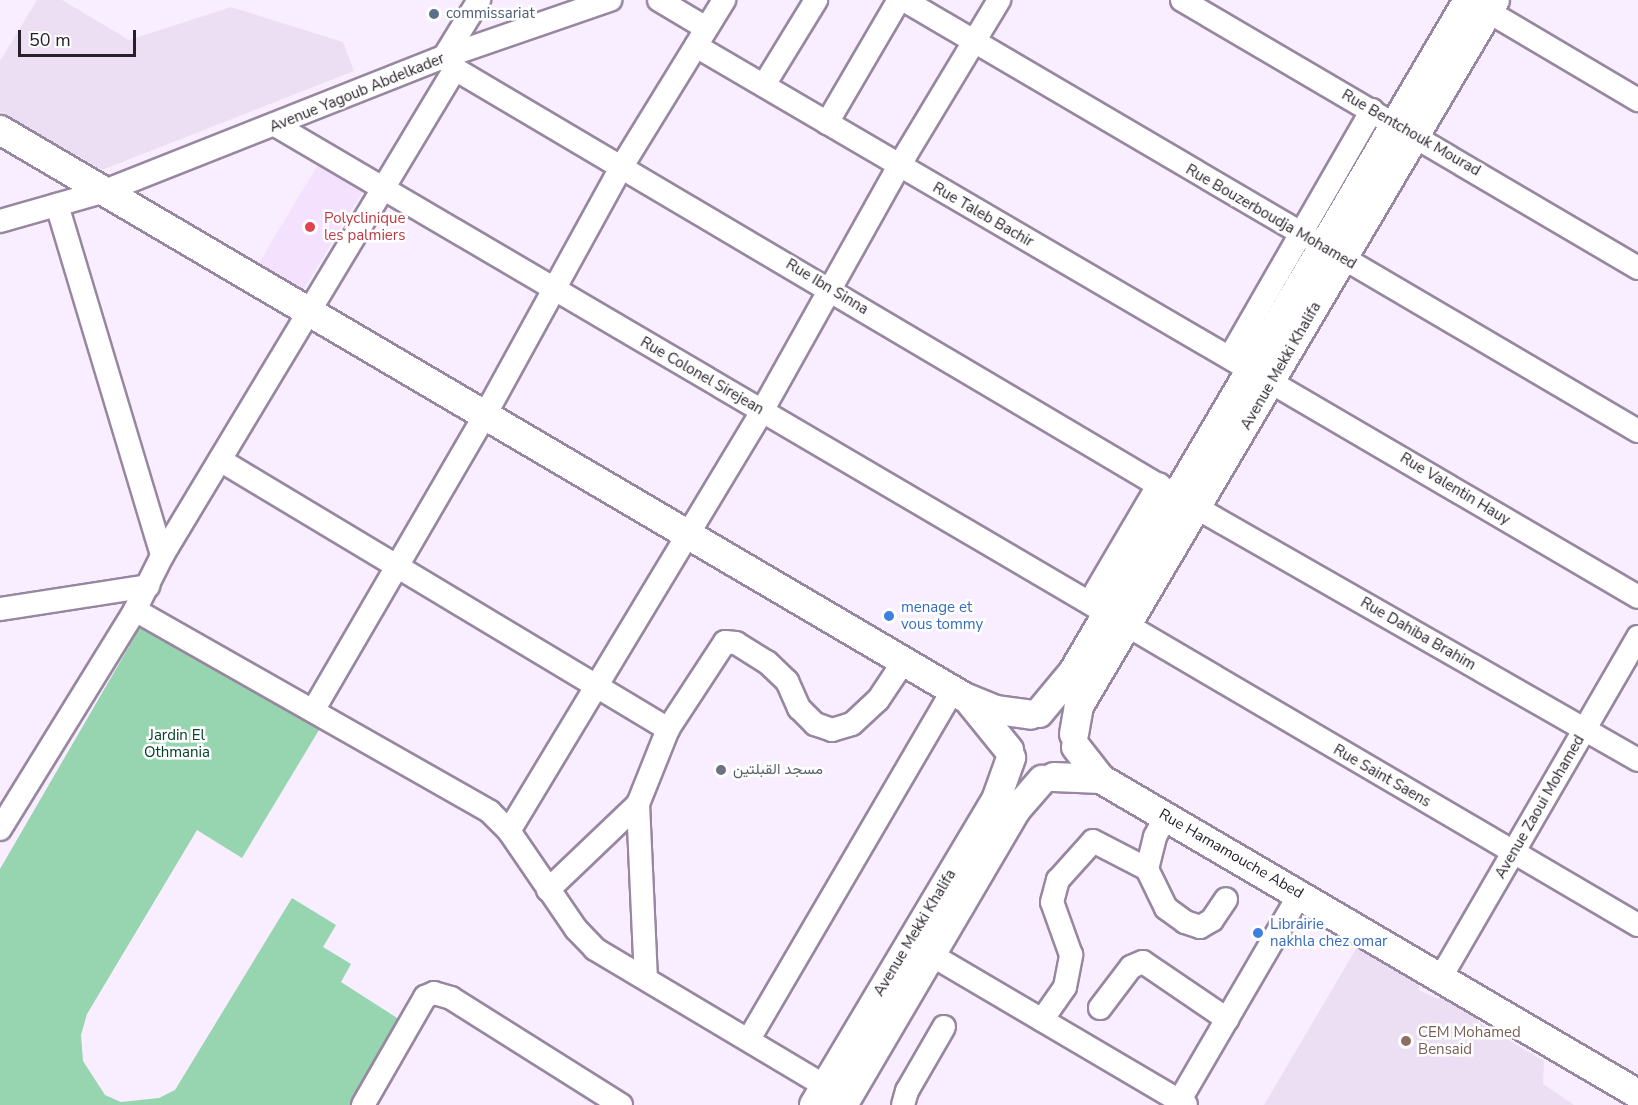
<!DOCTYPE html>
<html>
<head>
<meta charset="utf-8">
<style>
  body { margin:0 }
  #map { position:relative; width:1638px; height:1105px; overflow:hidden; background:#f9eeff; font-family:"Nunito Sans",Vazirmatn,sans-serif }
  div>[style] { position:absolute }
  .built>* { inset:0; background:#f3e1fd; transform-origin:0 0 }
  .education>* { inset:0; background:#eddff3 }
  .green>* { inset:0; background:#97d4b0 }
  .roads { filter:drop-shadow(2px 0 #9787a0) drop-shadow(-2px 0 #9787a0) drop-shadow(0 2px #9787a0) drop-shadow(0 -2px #9787a0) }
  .minor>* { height:22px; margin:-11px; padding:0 11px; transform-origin:11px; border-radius:11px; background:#fff }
  .major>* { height:28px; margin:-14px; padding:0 14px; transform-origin:14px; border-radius:14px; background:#fff }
  .dots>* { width:16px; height:16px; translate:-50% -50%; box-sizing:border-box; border:3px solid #fff; border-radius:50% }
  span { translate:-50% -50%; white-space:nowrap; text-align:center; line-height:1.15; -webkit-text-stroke:5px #fff; paint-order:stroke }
  .service-label { font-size:15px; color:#4e5e75 }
  .left { translate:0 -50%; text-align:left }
  .street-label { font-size:15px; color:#27202a }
  .health-label { font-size:15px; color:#be3a42 }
  .shop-label { font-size:15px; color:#366cbe }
  .park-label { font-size:15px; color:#004226 }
  .worship-label { font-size:15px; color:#5b616d }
  .education-label { font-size:15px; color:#785e54 }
  .scale { position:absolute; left:18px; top:30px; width:118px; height:27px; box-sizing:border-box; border:3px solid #27202a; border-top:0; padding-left:8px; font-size:18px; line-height:21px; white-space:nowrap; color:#27202a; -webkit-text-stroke:4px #fff; paint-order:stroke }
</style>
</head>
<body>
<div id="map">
  <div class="built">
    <i style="left:322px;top:158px;width:52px;height:129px;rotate:31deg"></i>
  </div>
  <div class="education">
    <i style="clip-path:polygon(37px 0,62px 0,129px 40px,231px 7px,343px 42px,354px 71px,102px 170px,0 111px,0 61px)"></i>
    <i style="clip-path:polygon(1360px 942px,1419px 974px,1419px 990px,1438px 999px,1446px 995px,1476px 1010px,1478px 1022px,1544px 1061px,1543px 1084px,1574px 1105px,1264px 1105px)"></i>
  </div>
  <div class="green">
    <i style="clip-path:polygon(145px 619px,322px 725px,242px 858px,197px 830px,87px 1014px,81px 1035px,83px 1061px,105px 1095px,121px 1102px,159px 1098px,175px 1090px,292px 898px,336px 925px,323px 947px,351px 964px,341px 982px,405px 1023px,356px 1105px,0 1105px,0 869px)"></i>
  </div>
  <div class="roads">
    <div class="minor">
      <i style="left:659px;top:0;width:55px;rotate:30.8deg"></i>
      <i style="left:904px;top:0;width:851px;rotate:30.42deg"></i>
      <i style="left:1182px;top:0;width:529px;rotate:30.44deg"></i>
      <i style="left:1474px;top:3px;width:191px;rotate:30.6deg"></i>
      <i style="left:696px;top:46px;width:1091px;rotate:30.32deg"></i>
      <i style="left:455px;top:69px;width:862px;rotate:30.61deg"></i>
      <i style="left:1197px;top:508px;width:508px;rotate:29.74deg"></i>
      <i style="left:764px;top:85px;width:100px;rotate:-58.5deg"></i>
      <i style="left:827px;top:123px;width:143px;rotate:-59.7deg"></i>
      <i style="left:277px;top:126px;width:1578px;rotate:30.42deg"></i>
      <i style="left:57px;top:205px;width:366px;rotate:73.3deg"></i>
      <i style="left:0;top:221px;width:109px;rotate:-15.9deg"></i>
      <i style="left:105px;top:191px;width:365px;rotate:-21.6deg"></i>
      <i style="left:444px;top:57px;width:176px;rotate:-19deg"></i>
      <i style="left:1230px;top:357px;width:285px;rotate:-60.1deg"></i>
      <i style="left:220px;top:460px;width:523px;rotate:30.98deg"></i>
      <i style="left:1096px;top:591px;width:124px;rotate:-59.5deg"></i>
      <i style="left:0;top:609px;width:150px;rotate:-8.8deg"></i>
      <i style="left:135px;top:610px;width:408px;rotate:29.6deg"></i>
      <i style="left:490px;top:812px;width:27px;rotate:45deg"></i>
      <i style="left:509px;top:831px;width:119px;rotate:55.6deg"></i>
      <i style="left:576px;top:929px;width:28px;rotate:46deg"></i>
      <i style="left:595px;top:949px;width:268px;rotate:30.8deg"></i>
      <i style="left:314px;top:709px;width:340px;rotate:-59.8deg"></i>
      <i style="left:485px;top:415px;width:284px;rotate:-61.2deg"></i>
      <i style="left:622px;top:166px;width:195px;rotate:-58.4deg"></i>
      <i style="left:638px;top:804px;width:173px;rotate:87.4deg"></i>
      <i style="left:1166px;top:816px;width:24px;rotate:118deg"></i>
      <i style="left:1155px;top:837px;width:33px;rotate:104deg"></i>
      <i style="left:1147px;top:869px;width:43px;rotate:64deg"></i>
      <i style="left:1166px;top:908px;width:24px;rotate:36deg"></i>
      <i style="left:1185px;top:922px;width:16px;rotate:18deg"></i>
      <i style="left:1200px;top:927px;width:14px;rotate:-30deg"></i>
      <i style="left:1212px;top:920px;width:25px;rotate:-56deg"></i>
      <i style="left:0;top:829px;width:257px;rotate:-58.3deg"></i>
      <i style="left:135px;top:610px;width:60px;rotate:-63.4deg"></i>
      <i style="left:162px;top:556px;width:568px;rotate:-58.97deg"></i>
      <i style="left:455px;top:69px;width:16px;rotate:-133deg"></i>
      <i style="left:444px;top:57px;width:67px;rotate:-58.4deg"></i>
      <i style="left:509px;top:831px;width:490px;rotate:-58.9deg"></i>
      <i style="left:762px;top:411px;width:281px;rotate:-60.8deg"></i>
      <i style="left:899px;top:166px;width:194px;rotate:-58.9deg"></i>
      <i style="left:548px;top:890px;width:124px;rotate:-43.7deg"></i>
      <i style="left:638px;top:804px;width:81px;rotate:-68.2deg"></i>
      <i style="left:668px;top:729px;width:104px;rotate:-56.8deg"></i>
      <i style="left:725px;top:642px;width:11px;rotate:5deg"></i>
      <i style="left:736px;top:643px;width:36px;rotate:32deg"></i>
      <i style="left:767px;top:662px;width:28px;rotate:44deg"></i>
      <i style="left:787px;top:681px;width:30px;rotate:66deg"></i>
      <i style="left:799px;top:708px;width:23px;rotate:45deg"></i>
      <i style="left:815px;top:724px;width:18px;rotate:19deg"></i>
      <i style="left:832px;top:730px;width:21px;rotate:-17deg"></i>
      <i style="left:852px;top:724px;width:35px;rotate:-43deg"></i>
      <i style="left:878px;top:700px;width:47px;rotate:-56.3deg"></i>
      <i style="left:918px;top:947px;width:311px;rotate:30.5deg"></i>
      <i style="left:1441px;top:977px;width:393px;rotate:-59.9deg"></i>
      <i style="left:1100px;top:1008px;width:51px;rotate:-52.9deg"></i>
      <i style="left:1131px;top:967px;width:13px;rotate:-23deg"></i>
      <i style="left:1143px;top:962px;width:102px;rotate:34.2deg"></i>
      <i style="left:1042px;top:1020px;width:40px;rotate:-55.1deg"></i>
      <i style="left:1065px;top:987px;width:33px;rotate:-79deg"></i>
      <i style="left:1071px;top:955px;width:56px;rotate:-109.7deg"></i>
      <i style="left:1052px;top:902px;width:23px;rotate:-75deg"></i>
      <i style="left:1058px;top:880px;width:52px;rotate:-48.1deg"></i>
      <i style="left:1093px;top:841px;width:61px;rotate:27.4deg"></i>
      <i style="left:749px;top:1039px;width:404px;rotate:-59.7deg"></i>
      <i style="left:363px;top:1105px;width:125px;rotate:-60.1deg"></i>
      <i style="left:425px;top:997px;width:10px;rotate:-24deg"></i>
      <i style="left:434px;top:993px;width:18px;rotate:16deg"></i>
      <i style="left:451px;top:998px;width:201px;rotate:32.2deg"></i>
      <i style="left:903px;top:1105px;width:15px;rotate:-74deg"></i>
      <i style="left:907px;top:1091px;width:74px;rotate:-60deg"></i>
      <i style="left:1177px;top:1105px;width:244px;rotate:-59.8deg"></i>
    </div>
    <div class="major">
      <i style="left:0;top:130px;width:1118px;rotate:30.46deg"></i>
      <i style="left:964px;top:697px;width:35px;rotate:22deg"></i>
      <i style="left:997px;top:710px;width:34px;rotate:8deg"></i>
      <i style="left:970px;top:702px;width:62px;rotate:50.9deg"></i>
      <i style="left:1039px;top:713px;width:53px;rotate:-50.3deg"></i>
      <i style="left:1073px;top:672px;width:779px;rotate:-59.55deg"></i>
      <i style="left:1074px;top:734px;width:28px;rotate:-80deg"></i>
      <i style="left:1079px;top:706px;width:819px;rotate:-59.49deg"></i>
      <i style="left:1076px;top:747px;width:41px;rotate:52deg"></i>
      <i style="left:1101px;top:779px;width:623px;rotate:30.4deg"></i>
      <i style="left:1054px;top:777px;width:47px;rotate:2.4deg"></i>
      <i style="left:814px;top:1105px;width:355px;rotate:-59.2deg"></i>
      <i style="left:996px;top:800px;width:45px;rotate:-70.3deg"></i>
      <i style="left:843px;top:1105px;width:342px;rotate:-59.6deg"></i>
      <i style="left:1016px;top:810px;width:40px;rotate:-49deg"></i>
    </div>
  </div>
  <div class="dots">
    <i style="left:434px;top:14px;background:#5c6f8a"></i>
    <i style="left:310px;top:227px;background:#e0444e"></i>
    <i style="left:889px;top:616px;background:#3f7fe0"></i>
    <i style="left:721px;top:770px;background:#6b7280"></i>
    <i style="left:1258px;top:933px;background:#3f7fe0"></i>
    <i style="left:1406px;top:1041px;background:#8d6e63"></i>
  </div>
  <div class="service-label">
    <span class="left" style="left:446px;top:14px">commissariat</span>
  </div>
  <div class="street-label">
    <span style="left:357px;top:93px;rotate:-22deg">Avenue Yagoub Abdelkader</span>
    <span style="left:1411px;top:133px;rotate:30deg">Rue Bentchouk Mourad</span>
    <span style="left:983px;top:215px;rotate:30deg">Rue Taleb Bachir</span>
    <span style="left:1271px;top:217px;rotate:30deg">Rue Bouzerboudja Mohamed</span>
    <span style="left:827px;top:287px;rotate:31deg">Rue Ibn Sinna</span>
    <span style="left:1281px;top:366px;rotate:-60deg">Avenue Mekki Khalifa</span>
    <span style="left:702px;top:376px;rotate:30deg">Rue Colonel Sirejean</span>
    <span style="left:1455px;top:489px;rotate:31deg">Rue Valentin Hauy</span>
    <span style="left:1418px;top:634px;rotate:30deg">Rue Dahiba Brahim</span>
    <span style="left:1382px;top:776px;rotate:30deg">Rue Saint Saens</span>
    <span style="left:1540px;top:807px;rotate:-60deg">Avenue Zaoui Mohamed</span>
    <span style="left:1231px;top:854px;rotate:30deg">Rue Hamamouche Abed</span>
    <span style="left:915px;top:933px;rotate:-59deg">Avenue Mekki Khalifa</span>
  </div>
  <div class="health-label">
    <span class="left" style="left:324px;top:227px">Polyclinique<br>les palmiers</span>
  </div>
  <div class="shop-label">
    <span class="left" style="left:901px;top:616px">menage et<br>vous tommy</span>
    <span class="left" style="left:1270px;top:933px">Librairie<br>nakhla chez omar</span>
  </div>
  <div class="park-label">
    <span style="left:177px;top:744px">Jardin El<br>Othmania</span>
  </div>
  <div class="worship-label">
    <span class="left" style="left:733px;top:770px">مسجد القبلتين</span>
  </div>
  <div class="education-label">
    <span class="left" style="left:1418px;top:1041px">CEM Mohamed<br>Bensaid</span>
  </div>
  <div class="scale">50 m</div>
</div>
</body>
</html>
